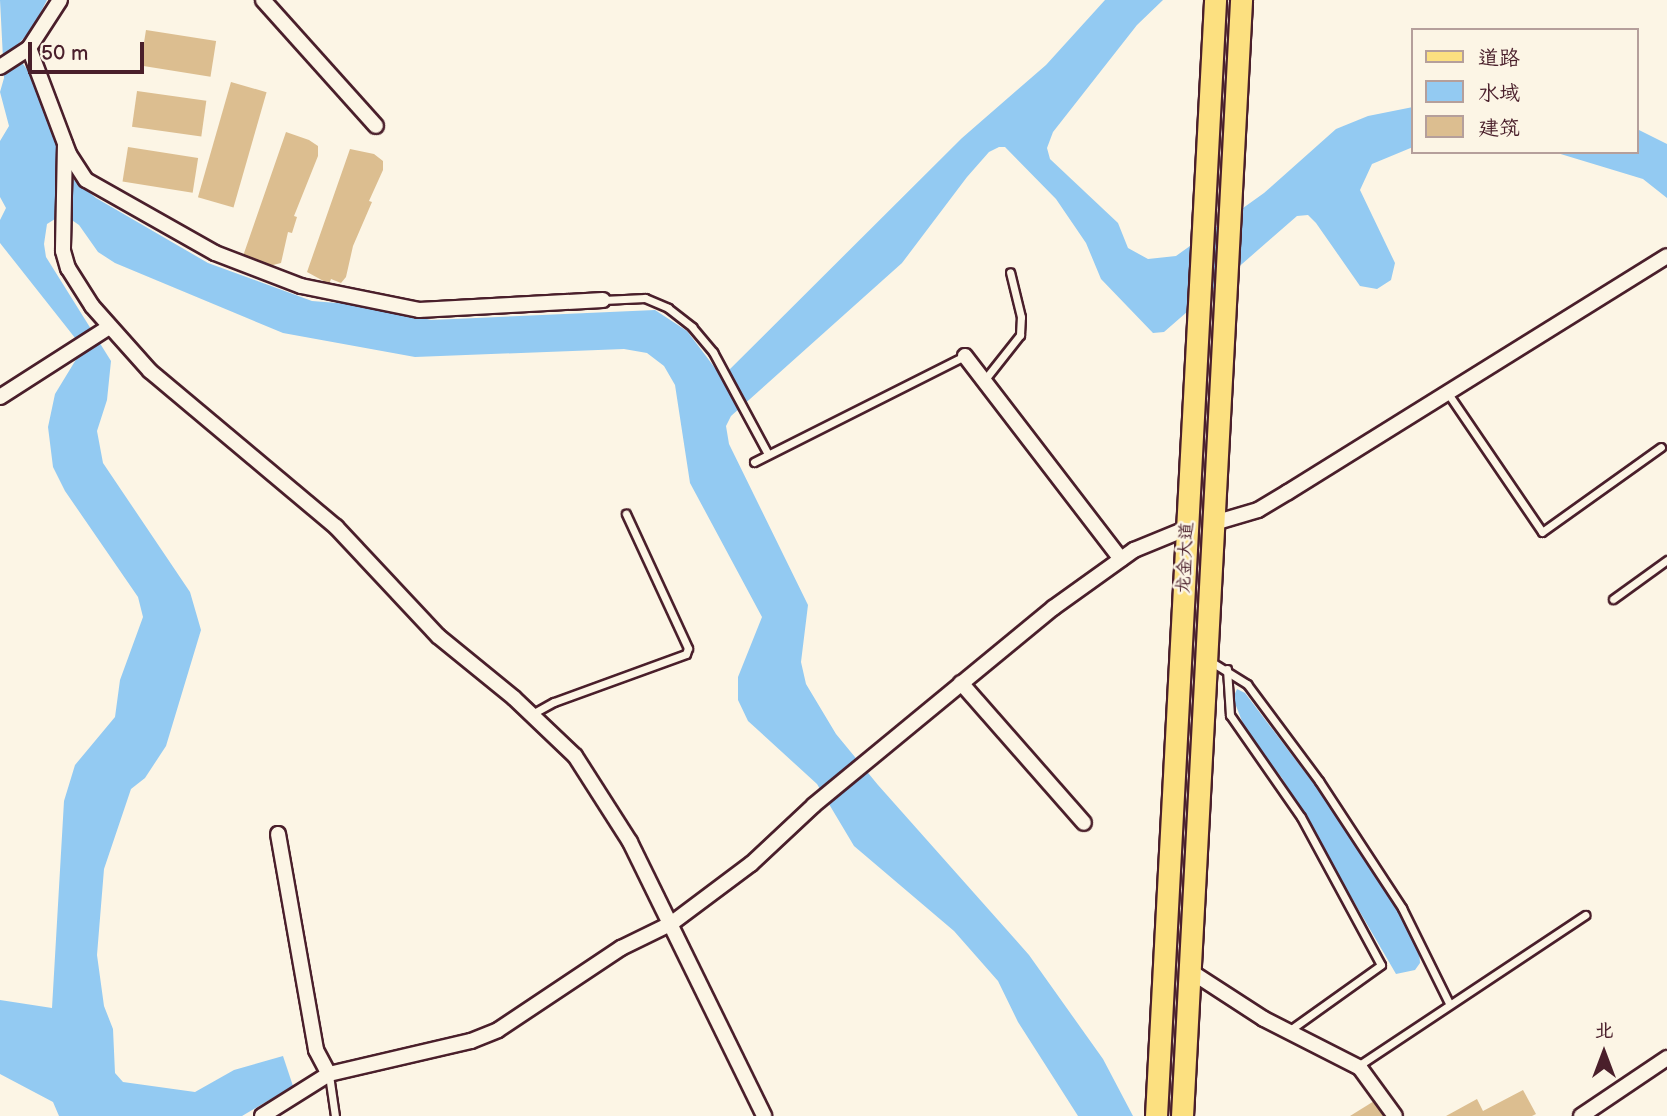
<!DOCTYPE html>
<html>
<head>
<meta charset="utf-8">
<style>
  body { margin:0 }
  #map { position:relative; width:1667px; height:1116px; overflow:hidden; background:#fcf5e5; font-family:"Balsamiq Sans","LXGW WenKai TC",sans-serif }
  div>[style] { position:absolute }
  .water>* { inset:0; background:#93caf2 }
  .building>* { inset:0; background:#dcbe90; transform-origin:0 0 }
  .roads { filter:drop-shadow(2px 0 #4a1f2b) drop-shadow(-2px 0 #4a1f2b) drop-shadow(0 2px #4a1f2b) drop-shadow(0 -2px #4a1f2b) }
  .lane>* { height:7px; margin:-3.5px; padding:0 3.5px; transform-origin:3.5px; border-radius:3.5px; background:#fcf5e5 }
  .street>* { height:14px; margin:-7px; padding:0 7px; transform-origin:7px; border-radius:7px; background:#fcf5e5 }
  .primary>* { height:21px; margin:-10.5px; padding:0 10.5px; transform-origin:10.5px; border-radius:10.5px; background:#fce080 }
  span { translate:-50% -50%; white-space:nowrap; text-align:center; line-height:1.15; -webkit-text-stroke:5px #fcf5e5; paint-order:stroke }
  .street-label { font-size:18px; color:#4a1f2b }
  .legend { position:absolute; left:1411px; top:28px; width:228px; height:126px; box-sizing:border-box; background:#fcf5e5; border:2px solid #b59f9b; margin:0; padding:9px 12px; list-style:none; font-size:21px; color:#4a1f2b }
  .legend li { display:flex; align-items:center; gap:14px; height:35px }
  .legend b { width:35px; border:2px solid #b59f9b }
  .north { position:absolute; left:1569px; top:1018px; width:70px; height:70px; -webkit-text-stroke:5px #fcf5e5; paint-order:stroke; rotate:0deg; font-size:19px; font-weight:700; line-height:28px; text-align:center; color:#4a1f2b }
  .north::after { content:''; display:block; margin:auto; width:24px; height:32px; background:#4a1f2b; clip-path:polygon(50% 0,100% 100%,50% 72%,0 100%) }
  .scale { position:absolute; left:28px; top:42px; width:116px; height:32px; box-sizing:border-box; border:4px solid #4a1f2b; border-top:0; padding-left:9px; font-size:21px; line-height:24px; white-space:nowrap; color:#4a1f2b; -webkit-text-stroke:5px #fcf5e5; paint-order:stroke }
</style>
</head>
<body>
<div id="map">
  <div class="water">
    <i style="clip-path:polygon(0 0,47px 0,31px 31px,18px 44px,23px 64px,35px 80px,55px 131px,60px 157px,74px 180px,96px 198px,208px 263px,312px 301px,375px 306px,431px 320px,655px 310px,687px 331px,715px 368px,726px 373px,962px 138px,1046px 65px,1105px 0,1163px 0,1137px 25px,1053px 132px,1047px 148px,1050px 159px,1118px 223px,1128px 248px,1148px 259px,1176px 256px,1264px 193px,1336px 129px,1368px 116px,1413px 107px,1413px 147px,1372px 164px,1360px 190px,1395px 263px,1391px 280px,1377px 289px,1360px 286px,1316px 223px,1308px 215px,1297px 216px,1164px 332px,1153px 333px,1101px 279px,1086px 243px,1056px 199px,1005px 147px,999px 147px,989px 152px,967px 177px,902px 263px,731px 416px,726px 426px,729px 444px,808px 605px,801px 662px,806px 684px,836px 734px,878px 785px,1029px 955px,1103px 1059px,1133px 1116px,1078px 1116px,1018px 1022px,998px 981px,954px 931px,854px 846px,817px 784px,748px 721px,738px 700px,738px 677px,762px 617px,690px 483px,675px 385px,664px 366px,647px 353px,624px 349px,415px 357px,283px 333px,115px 263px,98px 252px,79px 225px,63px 214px,47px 224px,44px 244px,46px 257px,111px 361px,107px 400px,97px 431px,103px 463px,190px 592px,201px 630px,166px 746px,145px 778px,131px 789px,104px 869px,97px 955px,104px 1006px,113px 1029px,115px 1073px,123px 1082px,195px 1092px,234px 1070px,283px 1056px,293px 1086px,242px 1116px,59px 1116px,53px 1102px,0 1074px,0 1000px,52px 1008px,64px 801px,75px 765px,115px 717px,120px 680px,143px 617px,138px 597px,65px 491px,53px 467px,48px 427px,55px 394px,83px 348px,0 243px,0 220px,6px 208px,0 197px,0 141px,9px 126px,0 92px,4px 78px)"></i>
    <i style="clip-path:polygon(1637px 129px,1667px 144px,1667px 198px,1643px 179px,1554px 152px,1637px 152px)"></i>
    <i style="clip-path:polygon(1237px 689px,1245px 693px,1326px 800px,1377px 873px,1419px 949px,1420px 963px,1415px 970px,1396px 974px,1282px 778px,1247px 734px,1233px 698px)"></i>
  </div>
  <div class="building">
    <i style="left:146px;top:30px;width:71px;height:36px;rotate:9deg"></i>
    <i style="left:231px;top:82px;width:37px;height:120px;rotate:16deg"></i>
    <i style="left:137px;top:91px;width:70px;height:36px;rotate:8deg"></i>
    <i style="clip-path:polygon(286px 132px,309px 140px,318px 146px,318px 156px,294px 216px,297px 217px,292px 233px,288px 232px,281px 263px,265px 267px,242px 259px)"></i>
    <i style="left:128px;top:147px;width:71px;height:35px;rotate:9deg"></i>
    <i style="clip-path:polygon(350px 149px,374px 154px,383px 161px,383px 170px,369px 201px,372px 202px,353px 246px,346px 277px,341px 283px,331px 279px,329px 284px,307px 272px)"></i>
    <i style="clip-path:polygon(1523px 1090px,1536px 1114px,1532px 1116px,1446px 1116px,1477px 1099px,1483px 1111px)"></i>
    <i style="clip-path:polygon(1379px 1098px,1390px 1116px,1350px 1116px)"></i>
  </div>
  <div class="roads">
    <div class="lane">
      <i style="left:603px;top:300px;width:42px;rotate:-2.7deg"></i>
      <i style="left:645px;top:298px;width:25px;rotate:23deg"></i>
      <i style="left:668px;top:308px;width:31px;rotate:38deg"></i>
      <i style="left:692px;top:327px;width:33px;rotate:50deg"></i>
      <i style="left:713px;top:352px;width:116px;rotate:61.7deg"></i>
      <i style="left:986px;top:378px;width:55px;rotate:-51.7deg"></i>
      <i style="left:1020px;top:335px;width:18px;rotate:-87deg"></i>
      <i style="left:1021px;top:317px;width:46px;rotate:-103.7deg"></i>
      <i style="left:1447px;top:392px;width:169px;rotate:55.8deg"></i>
      <i style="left:1542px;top:532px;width:146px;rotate:-35.5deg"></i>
      <i style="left:754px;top:462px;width:236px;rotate:-26.7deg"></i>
      <i style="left:1613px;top:599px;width:67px;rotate:-35.8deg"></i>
      <i style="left:1210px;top:661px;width:44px;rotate:31.9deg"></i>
      <i style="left:1247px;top:684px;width:121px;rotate:53.4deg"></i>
      <i style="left:1319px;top:781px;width:152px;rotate:56.8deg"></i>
      <i style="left:1402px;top:908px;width:106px;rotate:63.7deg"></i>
      <i style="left:1227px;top:669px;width:46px;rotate:86.3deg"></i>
      <i style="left:1230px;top:715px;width:124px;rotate:55.2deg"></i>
      <i style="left:1301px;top:817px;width:168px;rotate:61.6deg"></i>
      <i style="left:1381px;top:965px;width:115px;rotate:144.5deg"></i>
      <i style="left:532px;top:714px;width:25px;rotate:-29deg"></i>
      <i style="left:554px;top:702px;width:140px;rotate:-20deg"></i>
      <i style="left:686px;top:654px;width:6px;rotate:-72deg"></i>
      <i style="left:688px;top:648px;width:148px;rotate:-114.8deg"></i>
      <i style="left:1358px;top:1066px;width:273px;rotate:-33.6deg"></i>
      <i style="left:329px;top:1075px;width:41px;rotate:81.7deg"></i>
    </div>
    <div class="street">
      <i style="left:263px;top:0;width:169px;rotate:48.1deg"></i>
      <i style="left:29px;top:48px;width:113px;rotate:69.3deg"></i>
      <i style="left:69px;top:154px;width:31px;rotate:57deg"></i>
      <i style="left:86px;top:180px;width:148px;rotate:29.5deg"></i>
      <i style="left:215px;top:253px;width:92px;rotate:21deg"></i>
      <i style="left:301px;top:286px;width:120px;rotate:11.5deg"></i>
      <i style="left:419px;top:310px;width:184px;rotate:-3.1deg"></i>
      <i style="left:0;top:67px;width:35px;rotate:-33deg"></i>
      <i style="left:29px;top:48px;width:57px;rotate:-57.1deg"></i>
      <i style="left:65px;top:144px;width:107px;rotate:91.1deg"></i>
      <i style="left:63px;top:251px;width:18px;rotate:74deg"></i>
      <i style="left:68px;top:268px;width:45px;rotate:57.7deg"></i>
      <i style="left:92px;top:306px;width:87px;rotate:48.3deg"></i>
      <i style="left:150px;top:371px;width:243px;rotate:40deg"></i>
      <i style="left:336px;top:527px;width:149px;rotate:46.9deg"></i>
      <i style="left:438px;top:636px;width:98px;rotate:39.2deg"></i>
      <i style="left:514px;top:698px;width:84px;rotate:43.6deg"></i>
      <i style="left:575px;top:756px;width:102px;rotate:57.4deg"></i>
      <i style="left:630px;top:842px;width:305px;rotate:63.9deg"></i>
      <i style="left:965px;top:356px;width:256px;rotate:52.5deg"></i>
      <i style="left:0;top:397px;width:130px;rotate:-32.7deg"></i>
      <i style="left:1214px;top:523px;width:46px;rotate:-16.5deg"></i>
      <i style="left:1258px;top:510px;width:35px;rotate:-31deg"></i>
      <i style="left:1288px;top:492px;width:446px;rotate:-31.9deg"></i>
      <i style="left:961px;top:683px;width:186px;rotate:48.7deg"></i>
      <i style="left:278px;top:834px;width:219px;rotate:80deg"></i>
      <i style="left:316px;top:1050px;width:27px;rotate:62deg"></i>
      <i style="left:1190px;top:971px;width:88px;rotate:33deg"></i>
      <i style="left:1264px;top:1019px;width:108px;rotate:27deg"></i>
      <i style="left:1360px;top:1068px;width:59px;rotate:53.9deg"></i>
      <i style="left:262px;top:1116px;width:79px;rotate:-32.1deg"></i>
      <i style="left:329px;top:1074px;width:146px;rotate:-13.1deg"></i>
      <i style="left:471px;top:1041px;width:29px;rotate:-22deg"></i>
      <i style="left:498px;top:1030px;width:148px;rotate:-33.7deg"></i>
      <i style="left:621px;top:948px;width:57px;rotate:-26.1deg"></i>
      <i style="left:672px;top:923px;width:99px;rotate:-36.8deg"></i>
      <i style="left:751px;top:864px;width:86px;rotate:-43.1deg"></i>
      <i style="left:814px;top:805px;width:310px;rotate:-39.5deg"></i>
      <i style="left:1053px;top:608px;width:100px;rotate:-35.6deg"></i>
      <i style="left:1134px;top:550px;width:58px;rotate:-22.2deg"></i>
      <i style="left:1581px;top:1116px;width:104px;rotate:-34deg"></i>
    </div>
    <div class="primary">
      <i style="left:1156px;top:1116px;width:1118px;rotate:-86.97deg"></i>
      <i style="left:1182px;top:1116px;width:1118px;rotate:-86.97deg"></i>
    </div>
  </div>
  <div class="street-label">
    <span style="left:1186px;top:558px;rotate:-87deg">龙金大道</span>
  </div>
  <ul class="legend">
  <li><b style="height:9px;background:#fce080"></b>道路</li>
  <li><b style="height:19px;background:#93caf2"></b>水域</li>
  <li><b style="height:19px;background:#dcbe90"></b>建筑</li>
  </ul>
  <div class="north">北</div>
  <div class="scale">50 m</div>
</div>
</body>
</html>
